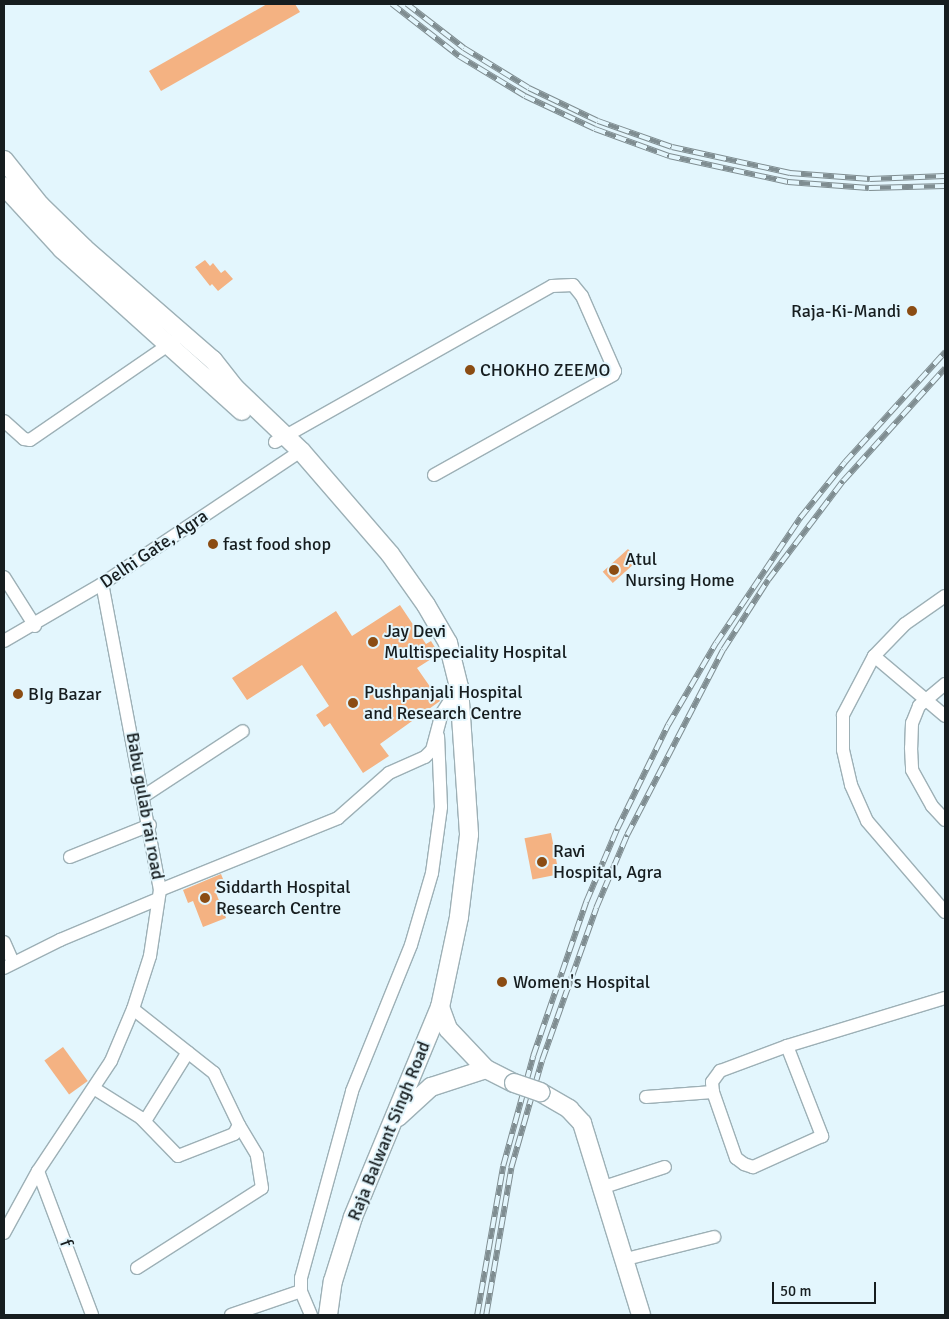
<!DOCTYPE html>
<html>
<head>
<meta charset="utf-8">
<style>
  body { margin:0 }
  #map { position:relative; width:949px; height:1319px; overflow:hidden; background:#e3f6fd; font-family:Signika,sans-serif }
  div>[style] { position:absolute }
  .building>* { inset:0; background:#f4b282; transform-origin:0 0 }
  .roads { filter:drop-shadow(1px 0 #9db0b6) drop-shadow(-1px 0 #9db0b6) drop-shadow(0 1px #9db0b6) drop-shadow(0 -1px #9db0b6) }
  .street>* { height:12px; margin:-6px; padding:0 6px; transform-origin:6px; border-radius:6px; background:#fff }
  .secondary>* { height:18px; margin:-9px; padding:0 9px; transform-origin:9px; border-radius:9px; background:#fff }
  .rail>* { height:5.5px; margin-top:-2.75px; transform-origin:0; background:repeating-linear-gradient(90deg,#e3f6fd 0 11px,#7f8d91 0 22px); box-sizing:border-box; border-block:1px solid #7f8d91 }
  .bridges { filter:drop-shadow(1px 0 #9db0b6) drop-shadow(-1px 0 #9db0b6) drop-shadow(0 1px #9db0b6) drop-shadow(0 -1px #9db0b6) }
  .secondary-bridge>* { height:18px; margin:-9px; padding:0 9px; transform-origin:9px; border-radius:9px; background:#fff }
  .dots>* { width:14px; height:14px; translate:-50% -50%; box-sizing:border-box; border:2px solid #e3f6fd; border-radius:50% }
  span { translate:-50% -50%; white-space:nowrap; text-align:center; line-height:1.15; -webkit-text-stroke:4px #e3f6fd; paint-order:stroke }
  .poi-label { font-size:18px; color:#161d1f }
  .right { translate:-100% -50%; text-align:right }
  .left { translate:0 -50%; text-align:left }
  .street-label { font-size:18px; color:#161d1f }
  .frame { position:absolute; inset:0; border:5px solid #161d1f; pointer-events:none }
  .scale { position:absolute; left:772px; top:1282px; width:104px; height:22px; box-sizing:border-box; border:2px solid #161d1f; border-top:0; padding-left:6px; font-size:15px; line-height:18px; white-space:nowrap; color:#161d1f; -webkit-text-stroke:4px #e3f6fd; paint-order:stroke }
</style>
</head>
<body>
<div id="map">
  <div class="building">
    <i style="clip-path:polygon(267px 4px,295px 4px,300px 12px,161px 91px,149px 71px)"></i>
    <i style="clip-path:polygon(205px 260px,210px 266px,213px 263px,221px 273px,225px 270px,233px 279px,218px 291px,212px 284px,210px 286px,195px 267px)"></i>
    <i style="left:628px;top:549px;width:15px;height:34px;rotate:48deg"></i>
    <i style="clip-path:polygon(400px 605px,426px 644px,431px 641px,439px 654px,417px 668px,440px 701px,380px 744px,389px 756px,363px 773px,330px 723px,324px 727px,316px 715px,329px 706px,302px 665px,247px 700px,232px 678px,336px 611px,352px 636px)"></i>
    <i style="left:551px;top:833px;width:42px;height:27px;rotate:79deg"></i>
    <i style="clip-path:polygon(221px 874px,227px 889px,216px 893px,226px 918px,203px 927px,193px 901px,188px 903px,183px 890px)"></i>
    <i style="left:63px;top:1047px;width:42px;height:23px;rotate:54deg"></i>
  </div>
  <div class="roads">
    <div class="street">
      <i style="left:4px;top:421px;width:27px;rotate:42deg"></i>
      <i style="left:24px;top:439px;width:6px;rotate:9deg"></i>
      <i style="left:30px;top:440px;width:175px;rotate:-34.5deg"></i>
      <i style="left:275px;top:442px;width:318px;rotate:-29.4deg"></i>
      <i style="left:552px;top:286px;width:21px;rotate:-3deg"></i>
      <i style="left:573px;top:285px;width:14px;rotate:51deg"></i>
      <i style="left:582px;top:296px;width:82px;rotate:66.3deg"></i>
      <i style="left:615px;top:371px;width:4px;rotate:117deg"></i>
      <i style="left:613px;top:375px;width:205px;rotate:150.8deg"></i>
      <i style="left:4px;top:577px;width:58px;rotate:57.7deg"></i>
      <i style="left:945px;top:596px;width:49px;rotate:145deg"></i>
      <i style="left:905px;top:624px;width:45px;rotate:134.1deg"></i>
      <i style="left:874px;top:656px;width:67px;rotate:117.7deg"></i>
      <i style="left:843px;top:715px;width:35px;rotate:90deg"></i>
      <i style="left:843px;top:750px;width:36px;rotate:77deg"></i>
      <i style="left:851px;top:785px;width:39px;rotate:66deg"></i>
      <i style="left:867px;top:821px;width:120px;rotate:49.4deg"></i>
      <i style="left:4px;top:641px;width:113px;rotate:-30.2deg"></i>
      <i style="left:102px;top:584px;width:239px;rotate:-33.8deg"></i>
      <i style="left:874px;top:656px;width:93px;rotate:40.2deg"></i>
      <i style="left:945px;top:684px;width:34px;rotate:140deg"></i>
      <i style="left:919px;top:706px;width:18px;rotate:112deg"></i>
      <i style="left:912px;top:723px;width:25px;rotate:92deg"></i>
      <i style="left:911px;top:748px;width:22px;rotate:87deg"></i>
      <i style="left:912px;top:770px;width:41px;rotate:60.9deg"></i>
      <i style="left:932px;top:806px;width:19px;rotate:47deg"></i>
      <i style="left:144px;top:796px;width:118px;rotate:-33.3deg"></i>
      <i style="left:70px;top:857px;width:86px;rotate:-21.8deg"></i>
      <i style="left:160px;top:890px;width:192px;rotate:-22deg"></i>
      <i style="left:338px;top:818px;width:68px;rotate:-41.4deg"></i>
      <i style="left:389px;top:773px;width:39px;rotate:-24deg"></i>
      <i style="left:425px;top:757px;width:10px;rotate:-45deg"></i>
      <i style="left:432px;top:750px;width:38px;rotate:-75deg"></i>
      <i style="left:442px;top:713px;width:31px;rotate:-57deg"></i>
      <i style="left:4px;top:942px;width:22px;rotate:66deg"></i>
      <i style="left:4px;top:968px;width:63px;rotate:-26.6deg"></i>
      <i style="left:60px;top:940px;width:106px;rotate:-22.7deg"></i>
      <i style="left:787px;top:1046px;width:97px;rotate:68.7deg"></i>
      <i style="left:822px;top:1136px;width:76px;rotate:155.8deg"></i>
      <i style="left:753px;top:1167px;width:9px;rotate:-162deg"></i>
      <i style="left:744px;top:1164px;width:10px;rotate:-143deg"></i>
      <i style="left:736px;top:1158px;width:70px;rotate:-109.2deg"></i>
      <i style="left:713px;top:1092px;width:10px;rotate:-96deg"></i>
      <i style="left:712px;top:1082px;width:14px;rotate:-54deg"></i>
      <i style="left:720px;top:1071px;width:72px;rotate:-20.5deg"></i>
      <i style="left:787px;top:1046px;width:165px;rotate:-16.9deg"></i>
      <i style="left:95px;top:1089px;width:54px;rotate:32.2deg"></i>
      <i style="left:141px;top:1118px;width:53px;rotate:45.8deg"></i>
      <i style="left:178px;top:1156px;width:60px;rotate:-21.4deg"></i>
      <i style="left:234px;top:1134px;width:10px;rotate:-61deg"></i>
      <i style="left:239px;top:1125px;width:58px;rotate:-115.7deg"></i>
      <i style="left:214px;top:1073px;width:103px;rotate:-141.7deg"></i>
      <i style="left:646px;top:1097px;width:67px;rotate:-4.3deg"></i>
      <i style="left:145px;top:1121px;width:81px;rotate:-58.1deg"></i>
      <i style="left:38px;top:1171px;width:154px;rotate:69.4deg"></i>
      <i style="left:604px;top:1187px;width:64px;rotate:-18.2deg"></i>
      <i style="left:4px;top:1233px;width:71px;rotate:-61.3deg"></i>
      <i style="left:38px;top:1171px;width:132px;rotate:-56.4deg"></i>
      <i style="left:111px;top:1061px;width:56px;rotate:-67.1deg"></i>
      <i style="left:133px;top:1009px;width:56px;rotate:-72.2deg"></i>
      <i style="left:150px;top:956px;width:67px;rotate:-81.4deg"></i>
      <i style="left:160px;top:890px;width:311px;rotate:-100.7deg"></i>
      <i style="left:626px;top:1259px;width:91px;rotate:-14deg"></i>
      <i style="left:137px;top:1268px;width:148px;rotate:-32.6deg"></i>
      <i style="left:262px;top:1188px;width:33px;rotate:-99deg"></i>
      <i style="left:257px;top:1155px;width:35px;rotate:-121deg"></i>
      <i style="left:231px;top:1315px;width:74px;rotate:-18.9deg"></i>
      <i style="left:311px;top:1315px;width:26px;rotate:-113deg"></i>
      <i style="left:301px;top:1291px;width:13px;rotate:-90deg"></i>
      <i style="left:301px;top:1278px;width:194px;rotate:-74.7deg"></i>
      <i style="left:352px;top:1091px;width:157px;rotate:-68deg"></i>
      <i style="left:411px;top:945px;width:75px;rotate:-73.7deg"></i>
      <i style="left:432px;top:873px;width:67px;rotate:-82.2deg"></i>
      <i style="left:441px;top:807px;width:71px;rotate:-92.4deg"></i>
    </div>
    <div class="secondary">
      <i style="left:4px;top:160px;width:58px;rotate:51.3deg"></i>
      <i style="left:40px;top:205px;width:62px;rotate:44.3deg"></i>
      <i style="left:84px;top:248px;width:171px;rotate:41deg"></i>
      <i style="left:213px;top:360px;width:36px;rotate:52deg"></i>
      <i style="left:235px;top:388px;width:91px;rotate:43.7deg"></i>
      <i style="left:301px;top:451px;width:136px;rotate:49.2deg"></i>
      <i style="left:390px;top:554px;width:62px;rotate:54.8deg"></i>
      <i style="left:426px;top:605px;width:44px;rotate:59.9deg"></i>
      <i style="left:448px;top:643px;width:45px;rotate:76deg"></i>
      <i style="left:459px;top:687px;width:148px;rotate:86.1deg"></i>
      <i style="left:469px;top:835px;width:83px;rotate:97deg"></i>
      <i style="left:459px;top:917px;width:92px;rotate:101.9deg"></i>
      <i style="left:440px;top:1007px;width:23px;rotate:70deg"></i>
      <i style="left:448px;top:1029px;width:55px;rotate:46.5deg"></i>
      <i style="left:486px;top:1069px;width:31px;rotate:27deg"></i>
      <i style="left:4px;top:186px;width:86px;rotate:47.4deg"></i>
      <i style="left:62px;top:249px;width:242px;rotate:42deg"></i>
      <i style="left:540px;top:1092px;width:34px;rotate:30deg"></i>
      <i style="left:569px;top:1109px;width:19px;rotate:47deg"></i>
      <i style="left:582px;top:1123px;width:201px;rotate:72.9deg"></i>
      <i style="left:398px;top:1117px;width:45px;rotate:-42.3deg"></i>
      <i style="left:431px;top:1087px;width:58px;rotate:-18.1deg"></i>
      <i style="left:328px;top:1315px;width:34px;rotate:-82deg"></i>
      <i style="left:333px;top:1281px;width:67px;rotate:-72.6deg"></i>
      <i style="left:353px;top:1217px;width:227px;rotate:-67.5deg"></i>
    </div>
  </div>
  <div class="rail">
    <i style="left:392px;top:4px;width:85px;rotate:37.8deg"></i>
    <i style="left:459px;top:56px;width:77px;rotate:31.2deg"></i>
    <i style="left:525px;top:96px;width:77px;rotate:25.2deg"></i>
    <i style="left:595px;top:129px;width:79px;rotate:20deg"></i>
    <i style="left:669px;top:156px;width:122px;rotate:12.3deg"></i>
    <i style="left:788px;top:182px;width:81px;rotate:4.2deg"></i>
    <i style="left:869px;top:188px;width:76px;rotate:-1.5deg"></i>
    <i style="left:407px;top:4px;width:72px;rotate:37.7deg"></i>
    <i style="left:464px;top:48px;width:76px;rotate:31.6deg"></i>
    <i style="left:529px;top:88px;width:76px;rotate:25.6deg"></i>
    <i style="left:598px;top:121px;width:78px;rotate:19.4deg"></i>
    <i style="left:672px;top:147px;width:121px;rotate:12.4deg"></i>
    <i style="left:790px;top:173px;width:80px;rotate:4.3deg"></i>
    <i style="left:870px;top:179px;width:75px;rotate:-2.3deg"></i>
    <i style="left:477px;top:1315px;width:151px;rotate:-80.1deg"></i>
    <i style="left:503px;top:1166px;width:114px;rotate:-74.7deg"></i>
    <i style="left:533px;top:1056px;width:163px;rotate:-71deg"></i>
    <i style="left:586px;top:902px;width:79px;rotate:-67deg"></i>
    <i style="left:617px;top:829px;width:116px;rotate:-63.9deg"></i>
    <i style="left:668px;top:725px;width:95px;rotate:-59.7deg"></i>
    <i style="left:716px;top:643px;width:151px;rotate:-56.1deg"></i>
    <i style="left:800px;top:518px;width:72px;rotate:-51.2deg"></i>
    <i style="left:845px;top:462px;width:149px;rotate:-47.7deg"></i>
    <i style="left:486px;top:1315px;width:149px;rotate:-80.3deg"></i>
    <i style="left:511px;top:1168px;width:112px;rotate:-74deg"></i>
    <i style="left:542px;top:1060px;width:161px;rotate:-70.4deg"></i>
    <i style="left:596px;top:908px;width:79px;rotate:-67deg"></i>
    <i style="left:627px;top:835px;width:208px;rotate:-62.6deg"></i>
    <i style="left:723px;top:650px;width:83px;rotate:-57.3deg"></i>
    <i style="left:768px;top:580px;width:124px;rotate:-52.9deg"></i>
    <i style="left:843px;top:481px;width:152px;rotate:-47.9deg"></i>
  </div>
  <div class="bridges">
    <div class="secondary-bridge">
      <i style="left:514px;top:1083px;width:28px;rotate:19deg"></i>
    </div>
  </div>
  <div class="dots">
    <i style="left:912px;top:311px;background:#8b4c13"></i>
    <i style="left:470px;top:370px;background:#8b4c13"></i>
    <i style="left:213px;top:544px;background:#8b4c13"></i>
    <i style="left:614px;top:570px;background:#8b4c13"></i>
    <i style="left:373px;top:642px;background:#8b4c13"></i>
    <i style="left:18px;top:694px;background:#8b4c13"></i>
    <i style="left:353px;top:703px;background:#8b4c13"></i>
    <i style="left:542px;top:862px;background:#8b4c13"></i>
    <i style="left:205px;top:898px;background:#8b4c13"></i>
    <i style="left:502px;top:982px;background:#8b4c13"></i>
  </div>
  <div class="poi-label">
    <span class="right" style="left:901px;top:311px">Raja-Ki-Mandi</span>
    <span class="left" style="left:480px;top:370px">CHOKHO ZEEMO</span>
    <span class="left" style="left:223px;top:544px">fast food shop</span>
    <span class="left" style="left:625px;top:570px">Atul<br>Nursing Home</span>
    <span class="left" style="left:384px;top:642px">Jay Devi<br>Multispeciality Hospital</span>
    <span class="left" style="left:364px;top:703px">Pushpanjali Hospital<br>and Research Centre</span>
    <span class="left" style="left:28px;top:694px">BIg Bazar</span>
    <span class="left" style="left:553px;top:862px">Ravi<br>Hospital, Agra</span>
    <span class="left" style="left:216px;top:898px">Siddarth Hospital<br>Research Centre</span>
    <span class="left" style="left:513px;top:982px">Women's Hospital</span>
  </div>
  <div class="street-label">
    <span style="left:154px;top:549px;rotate:-34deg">Delhi Gate, Agra</span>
    <span style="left:145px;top:806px;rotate:80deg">Babu gulab rai road</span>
    <span style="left:389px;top:1131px;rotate:-68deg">Raja Balwant Singh Road</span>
    <span style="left:66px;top:1243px;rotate:71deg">f</span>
  </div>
  <div class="frame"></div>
  <div class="scale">50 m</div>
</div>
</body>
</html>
